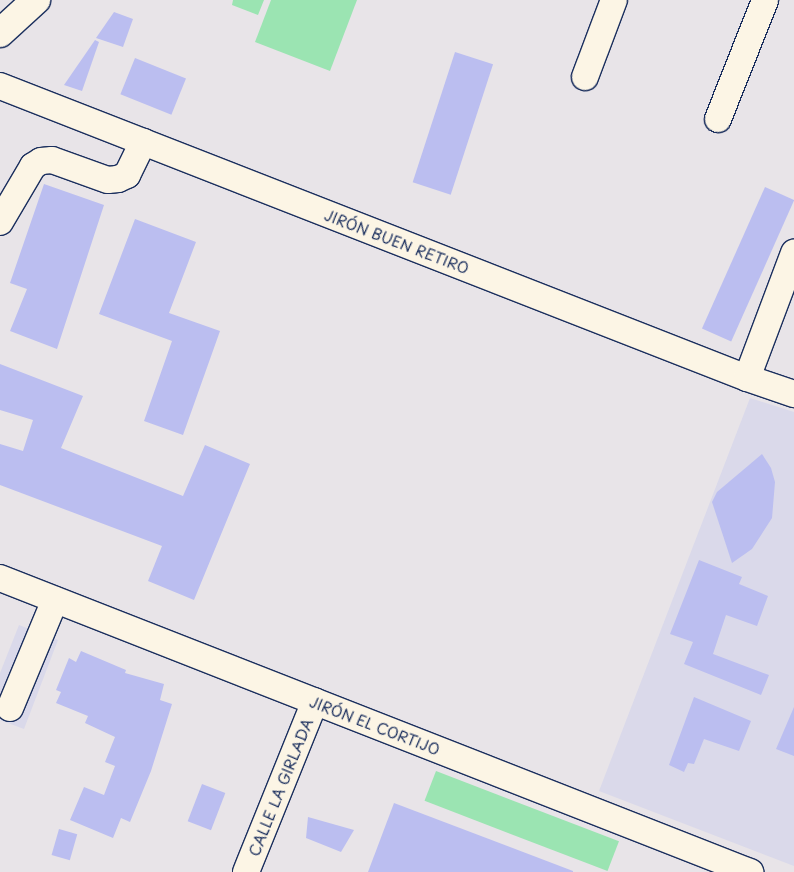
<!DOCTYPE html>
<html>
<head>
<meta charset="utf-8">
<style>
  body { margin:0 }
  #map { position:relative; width:794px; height:872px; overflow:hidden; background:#e8e4e8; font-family:"Playpen Sans",sans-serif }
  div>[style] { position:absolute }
  .built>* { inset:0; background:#dad9ea }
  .green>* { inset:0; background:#9be4b2; transform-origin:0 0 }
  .building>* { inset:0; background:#bbbef0; transform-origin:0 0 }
  .roads { filter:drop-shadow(1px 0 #1b2f5e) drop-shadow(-1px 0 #1b2f5e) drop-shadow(0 1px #1b2f5e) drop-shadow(0 -1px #1b2f5e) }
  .minor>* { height:26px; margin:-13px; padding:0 13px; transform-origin:13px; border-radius:13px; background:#fcf5e5 }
  .major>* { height:28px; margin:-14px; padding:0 14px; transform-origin:14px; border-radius:14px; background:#fcf5e5 }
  span { translate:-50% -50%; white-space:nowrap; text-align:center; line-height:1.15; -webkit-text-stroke:4px #fcf5e5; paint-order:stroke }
  .street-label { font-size:15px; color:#1b2f5e }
</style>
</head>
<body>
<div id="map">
  <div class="built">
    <i style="clip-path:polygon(750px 398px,794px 412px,794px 866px,599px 791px)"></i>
    <i style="clip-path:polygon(19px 625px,58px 640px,24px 729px,0 720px,0 673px)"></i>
  </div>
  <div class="green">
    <i style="clip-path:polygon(233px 0,264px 0,258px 15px,232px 5px)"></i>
    <i style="clip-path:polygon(271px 0,357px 0,330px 71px,255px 42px)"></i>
    <i style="left:436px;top:771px;width:196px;height:32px;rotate:21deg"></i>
  </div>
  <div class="building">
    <i style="clip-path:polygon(114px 12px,133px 19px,123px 47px,96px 38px)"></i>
    <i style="clip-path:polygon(95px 40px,99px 42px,82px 91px,64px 85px)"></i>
    <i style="left:455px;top:52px;width:40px;height:137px;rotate:18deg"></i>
    <i style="left:135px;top:58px;width:55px;height:39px;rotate:22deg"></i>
    <i style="clip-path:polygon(44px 184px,104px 205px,57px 349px,10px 331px,27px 289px,10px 283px)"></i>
    <i style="left:765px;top:187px;width:32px;height:155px;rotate:24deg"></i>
    <i style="clip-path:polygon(135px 219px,196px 242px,169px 313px,220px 331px,183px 435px,144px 421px,172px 341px,99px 314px)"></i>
    <i style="clip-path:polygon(0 364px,83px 396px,61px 448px,183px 496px,205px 445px,250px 464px,194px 600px,148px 581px,162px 546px,0 485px,0 444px,23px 451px,33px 420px,0 410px)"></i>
    <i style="clip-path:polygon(762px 454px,771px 468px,775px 482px,772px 518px,752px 549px,732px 563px,712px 502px,717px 492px)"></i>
    <i style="clip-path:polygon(699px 560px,742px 577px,739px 584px,768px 596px,757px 626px,726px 615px,713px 654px,769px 675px,761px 695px,684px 664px,693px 642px,670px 634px)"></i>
    <i style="clip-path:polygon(81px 651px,126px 670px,125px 673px,164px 684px,160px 700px,172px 704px,151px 771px,130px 822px,121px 818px,113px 838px,70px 820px,84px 787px,104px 795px,115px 766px,105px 762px,115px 737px,85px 723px,88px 716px,56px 703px,61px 692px,56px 690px,69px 658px,76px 662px)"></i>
    <i style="clip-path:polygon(694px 697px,751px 721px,739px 751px,704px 739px,694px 764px,688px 763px,684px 772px,669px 765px)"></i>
    <i style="clip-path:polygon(794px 707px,794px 756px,776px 749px)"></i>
    <i style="left:202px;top:784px;width:25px;height:40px;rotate:21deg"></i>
    <i style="clip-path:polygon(394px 803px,573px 871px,573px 872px,368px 872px)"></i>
    <i style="clip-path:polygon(308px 817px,354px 830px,341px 852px,306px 838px)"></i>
    <i style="left:59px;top:829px;width:19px;height:27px;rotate:16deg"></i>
  </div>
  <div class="roads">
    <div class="minor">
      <i style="left:585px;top:77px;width:82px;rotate:-69.4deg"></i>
      <i style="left:0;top:86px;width:802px;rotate:21.35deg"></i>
      <i style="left:747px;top:378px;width:50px;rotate:18.8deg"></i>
      <i style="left:718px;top:119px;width:128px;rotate:-68.4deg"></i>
      <i style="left:0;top:222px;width:65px;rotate:-59.5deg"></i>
      <i style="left:33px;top:166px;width:9px;rotate:-32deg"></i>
      <i style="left:41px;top:161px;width:11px;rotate:-5deg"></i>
      <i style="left:52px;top:160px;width:59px;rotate:19.7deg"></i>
      <i style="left:108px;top:180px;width:10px;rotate:-6deg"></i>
      <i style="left:118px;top:179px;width:10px;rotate:-24deg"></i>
      <i style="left:127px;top:175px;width:37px;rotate:-64deg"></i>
      <i style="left:747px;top:378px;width:134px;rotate:-69.4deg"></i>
      <i style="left:0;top:578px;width:806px;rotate:21.41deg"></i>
      <i style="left:10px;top:708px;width:117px;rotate:-67.4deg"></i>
      <i style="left:246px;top:872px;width:184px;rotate:-68deg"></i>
    </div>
    <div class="major">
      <i style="left:0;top:33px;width:49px;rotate:-42.5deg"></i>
    </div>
  </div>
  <div class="street-label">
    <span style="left:397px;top:241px;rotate:21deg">JIRÓN BUEN RETIRO</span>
    <span style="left:375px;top:725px;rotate:21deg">JIRÓN EL CORTIJO</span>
    <span style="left:280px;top:787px;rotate:-68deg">CALLE LA GIRLADA</span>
  </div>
</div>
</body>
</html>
